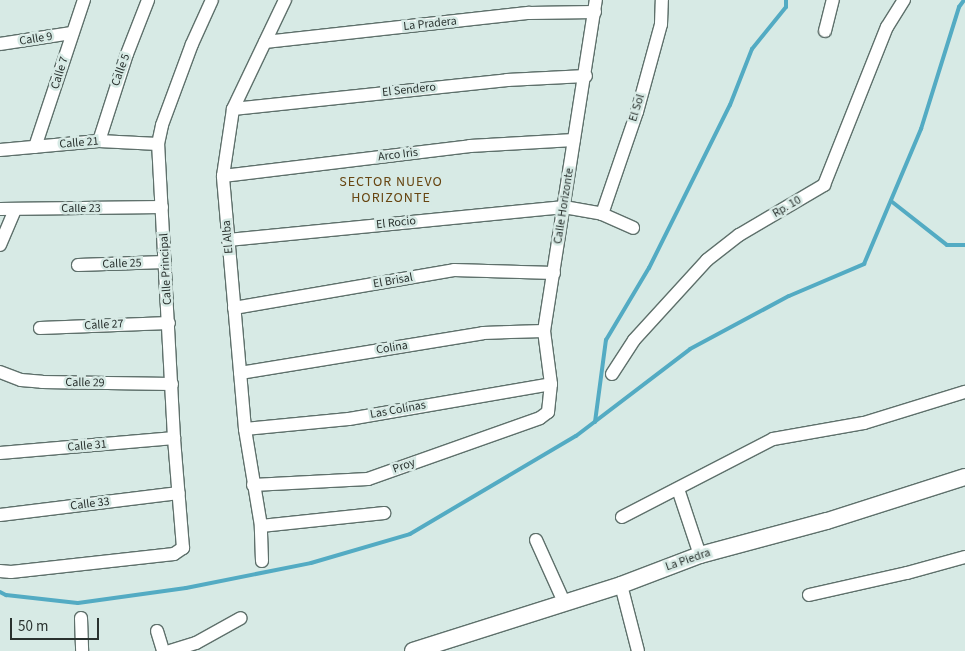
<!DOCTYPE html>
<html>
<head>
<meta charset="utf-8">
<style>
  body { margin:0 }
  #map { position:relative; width:965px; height:651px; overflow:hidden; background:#d7eae5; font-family:"Source Sans 3",sans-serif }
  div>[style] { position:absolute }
  .stream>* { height:4px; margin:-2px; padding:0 2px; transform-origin:2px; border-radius:2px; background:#53abc3 }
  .roads { filter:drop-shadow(1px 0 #5e706b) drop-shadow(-1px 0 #5e706b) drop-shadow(0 1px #5e706b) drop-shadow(0 -1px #5e706b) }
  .minor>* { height:12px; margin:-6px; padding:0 6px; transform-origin:6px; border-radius:6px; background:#fff }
  .tertiary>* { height:16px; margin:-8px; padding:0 8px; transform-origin:8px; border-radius:8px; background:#fff }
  span { translate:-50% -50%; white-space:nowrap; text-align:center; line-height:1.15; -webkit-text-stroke:5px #d7eae5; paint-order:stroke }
  .street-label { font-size:12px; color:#29312e }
  .neighbourhood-label { font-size:14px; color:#674511; letter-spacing:1px }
  .scale { position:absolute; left:10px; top:618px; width:89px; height:22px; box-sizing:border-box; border:2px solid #29312e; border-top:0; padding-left:6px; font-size:15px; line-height:18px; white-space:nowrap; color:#29312e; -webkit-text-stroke:4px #d7eae5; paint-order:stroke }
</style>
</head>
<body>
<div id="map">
  <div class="stream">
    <i style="left:891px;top:201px;width:71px;rotate:38.2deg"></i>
    <i style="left:947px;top:245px;width:18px"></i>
    <i style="left:595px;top:422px;width:83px;rotate:-82.4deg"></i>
    <i style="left:606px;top:340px;width:84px;rotate:-59.2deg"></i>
    <i style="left:649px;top:268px;width:182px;rotate:-63.6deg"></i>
    <i style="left:730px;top:105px;width:60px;rotate:-68.6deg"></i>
    <i style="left:752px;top:49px;width:54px;rotate:-51deg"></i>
    <i style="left:786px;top:7px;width:7px;rotate:-90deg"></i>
    <i style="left:0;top:592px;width:7px;rotate:27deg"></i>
    <i style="left:6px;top:595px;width:72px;rotate:6.3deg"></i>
    <i style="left:78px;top:603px;width:109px;rotate:-7.9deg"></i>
    <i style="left:186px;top:588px;width:127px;rotate:-11.3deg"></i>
    <i style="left:311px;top:563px;width:103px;rotate:-16.3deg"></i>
    <i style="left:410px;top:534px;width:193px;rotate:-30.6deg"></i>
    <i style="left:576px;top:436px;width:143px;rotate:-37.3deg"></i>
    <i style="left:690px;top:349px;width:112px;rotate:-28.2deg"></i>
    <i style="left:789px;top:296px;width:82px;rotate:-23.1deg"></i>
    <i style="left:864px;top:264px;width:147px;rotate:-67.1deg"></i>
    <i style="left:921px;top:129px;width:128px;rotate:-72.7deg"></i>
    <i style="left:959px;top:7px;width:9px;rotate:-54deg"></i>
  </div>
  <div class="roads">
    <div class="minor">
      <i style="left:825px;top:31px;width:32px;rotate:-76deg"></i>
      <i style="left:265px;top:42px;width:266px;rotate:-6.3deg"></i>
      <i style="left:529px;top:13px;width:66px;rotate:-0.9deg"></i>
      <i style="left:0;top:44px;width:73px;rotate:-8.7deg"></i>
      <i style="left:233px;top:109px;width:276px;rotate:-6deg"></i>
      <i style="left:507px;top:80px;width:79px;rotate:-2.9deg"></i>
      <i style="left:99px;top:141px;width:91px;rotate:-72.2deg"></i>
      <i style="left:127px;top:54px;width:58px;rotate:-68.7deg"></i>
      <i style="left:35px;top:147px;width:155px;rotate:-71.6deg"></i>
      <i style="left:0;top:150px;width:99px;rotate:-5.2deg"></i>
      <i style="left:99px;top:141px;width:59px;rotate:2.9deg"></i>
      <i style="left:223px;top:176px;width:249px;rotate:-6.9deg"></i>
      <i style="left:470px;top:146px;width:104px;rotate:-3.3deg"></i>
      <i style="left:0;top:209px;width:162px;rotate:-0.7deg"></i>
      <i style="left:602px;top:214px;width:108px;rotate:-71.1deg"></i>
      <i style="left:637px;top:112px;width:91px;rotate:-74.7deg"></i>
      <i style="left:661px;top:24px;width:24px;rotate:-88deg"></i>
      <i style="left:228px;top:240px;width:338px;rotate:-5.6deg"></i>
      <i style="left:564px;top:207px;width:39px;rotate:10deg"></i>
      <i style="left:602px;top:214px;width:34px;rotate:24deg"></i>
      <i style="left:0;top:245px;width:39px;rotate:-67deg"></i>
      <i style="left:78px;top:265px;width:87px;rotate:-2deg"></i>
      <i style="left:234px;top:308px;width:223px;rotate:-9.8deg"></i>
      <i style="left:454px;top:270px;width:100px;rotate:1.7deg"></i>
      <i style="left:40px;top:328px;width:129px;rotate:-2.2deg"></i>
      <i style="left:0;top:372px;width:22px;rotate:21deg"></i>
      <i style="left:21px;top:380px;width:21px;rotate:5deg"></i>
      <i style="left:42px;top:382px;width:130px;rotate:0.9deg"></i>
      <i style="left:240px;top:373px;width:246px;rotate:-9.3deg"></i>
      <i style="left:483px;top:333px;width:61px;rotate:-1.9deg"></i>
      <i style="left:612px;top:374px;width:40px;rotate:-57.1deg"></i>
      <i style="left:634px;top:340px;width:108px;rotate:-47.6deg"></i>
      <i style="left:707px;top:260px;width:41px;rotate:-38deg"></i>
      <i style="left:739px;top:235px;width:99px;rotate:-30.5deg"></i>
      <i style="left:824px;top:185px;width:170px;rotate:-68.3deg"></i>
      <i style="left:887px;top:27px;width:32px;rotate:-58deg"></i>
      <i style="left:245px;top:429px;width:104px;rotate:-5.5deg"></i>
      <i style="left:349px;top:419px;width:205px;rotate:-9.8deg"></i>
      <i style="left:0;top:453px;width:175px;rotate:-4.9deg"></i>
      <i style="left:253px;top:485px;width:115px;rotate:-3deg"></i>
      <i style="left:368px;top:479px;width:182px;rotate:-19.5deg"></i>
      <i style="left:540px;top:418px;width:10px;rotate:-37deg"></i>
      <i style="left:548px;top:412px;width:28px;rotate:-84deg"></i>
      <i style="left:551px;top:384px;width:53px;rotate:-97.5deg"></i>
      <i style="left:544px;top:331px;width:335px;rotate:-81.1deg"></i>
      <i style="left:678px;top:489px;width:70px;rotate:71.6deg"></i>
      <i style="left:0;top:515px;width:180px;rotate:-7deg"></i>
      <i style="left:622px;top:517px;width:170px;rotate:-27.3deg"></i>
      <i style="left:773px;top:439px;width:92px;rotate:-10deg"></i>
      <i style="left:864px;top:423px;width:106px;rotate:-17.1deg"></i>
      <i style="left:261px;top:526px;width:124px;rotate:-6deg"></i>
      <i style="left:536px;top:540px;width:68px;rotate:65.7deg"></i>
      <i style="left:262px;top:561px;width:35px;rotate:-92deg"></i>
      <i style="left:261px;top:526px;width:98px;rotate:-99.4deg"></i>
      <i style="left:245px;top:429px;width:254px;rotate:-95deg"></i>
      <i style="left:223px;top:176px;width:68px;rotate:-81.5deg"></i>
      <i style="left:233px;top:109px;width:121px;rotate:-64.5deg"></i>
      <i style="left:0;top:571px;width:11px;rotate:5deg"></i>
      <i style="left:11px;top:572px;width:164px;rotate:-6.3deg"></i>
      <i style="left:174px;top:554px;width:11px;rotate:-34deg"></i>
      <i style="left:183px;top:548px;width:110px;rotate:-94.7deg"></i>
      <i style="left:174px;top:438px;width:294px;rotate:-93.1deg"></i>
      <i style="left:158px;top:144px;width:19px;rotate:-78deg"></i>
      <i style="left:162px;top:125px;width:86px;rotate:-69.7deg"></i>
      <i style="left:192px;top:44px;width:48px;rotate:-65.6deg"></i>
      <i style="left:621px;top:585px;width:68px;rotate:75.6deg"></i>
      <i style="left:809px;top:595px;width:100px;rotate:-12.7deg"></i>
      <i style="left:907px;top:573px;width:60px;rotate:-15.4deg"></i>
      <i style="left:81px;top:618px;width:33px;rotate:88deg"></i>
      <i style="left:157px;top:631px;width:21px;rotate:73deg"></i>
      <i style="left:170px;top:651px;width:27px;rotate:-17deg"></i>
      <i style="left:196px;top:643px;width:51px;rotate:-29.1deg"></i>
    </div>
    <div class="tertiary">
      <i style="left:413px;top:651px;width:218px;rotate:-17.6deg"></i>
      <i style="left:621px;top:585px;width:85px;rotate:-20.8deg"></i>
      <i style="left:700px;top:555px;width:131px;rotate:-15deg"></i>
      <i style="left:827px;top:521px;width:145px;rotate:-17.7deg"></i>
    </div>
  </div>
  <div class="street-label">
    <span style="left:430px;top:24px;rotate:-6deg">La Pradera</span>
    <span style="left:36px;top:39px;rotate:-9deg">Calle 9</span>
    <span style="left:121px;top:70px;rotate:-70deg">Calle 5</span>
    <span style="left:60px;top:73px;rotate:-73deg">Calle 7</span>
    <span style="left:409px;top:90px;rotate:-6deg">El Sendero</span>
    <span style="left:637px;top:108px;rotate:-73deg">El Sol</span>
    <span style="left:79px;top:143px;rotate:-5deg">Calle 21</span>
    <span style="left:398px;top:155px;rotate:-7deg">Arco Iris</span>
    <span style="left:564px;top:206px;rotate:-81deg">Calle Horizonte</span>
    <span style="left:787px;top:207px;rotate:-30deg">Rp. 10</span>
    <span style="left:81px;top:209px">Calle 23</span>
    <span style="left:396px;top:223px;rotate:-6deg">El Rocio</span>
    <span style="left:228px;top:237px;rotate:-95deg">El Alba</span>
    <span style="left:122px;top:264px;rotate:-2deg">Calle 25</span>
    <span style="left:166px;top:269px;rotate:-93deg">Calle Principal</span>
    <span style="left:393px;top:281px;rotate:-10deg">El Brisal</span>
    <span style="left:104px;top:325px;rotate:-3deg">Calle 27</span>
    <span style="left:392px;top:348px;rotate:-9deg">Colina</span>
    <span style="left:85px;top:383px;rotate:1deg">Calle 29</span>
    <span style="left:398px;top:410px;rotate:-10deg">Las Colinas</span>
    <span style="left:87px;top:446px;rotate:-5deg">Calle 31</span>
    <span style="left:404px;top:466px;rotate:-20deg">Proy</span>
    <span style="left:90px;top:504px;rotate:-7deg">Calle 33</span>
    <span style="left:688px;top:560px;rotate:-19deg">La Piedra</span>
  </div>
  <div class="neighbourhood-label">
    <span style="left:391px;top:190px">SECTOR NUEVO<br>HORIZONTE</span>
  </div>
  <div class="scale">50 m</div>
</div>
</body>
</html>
